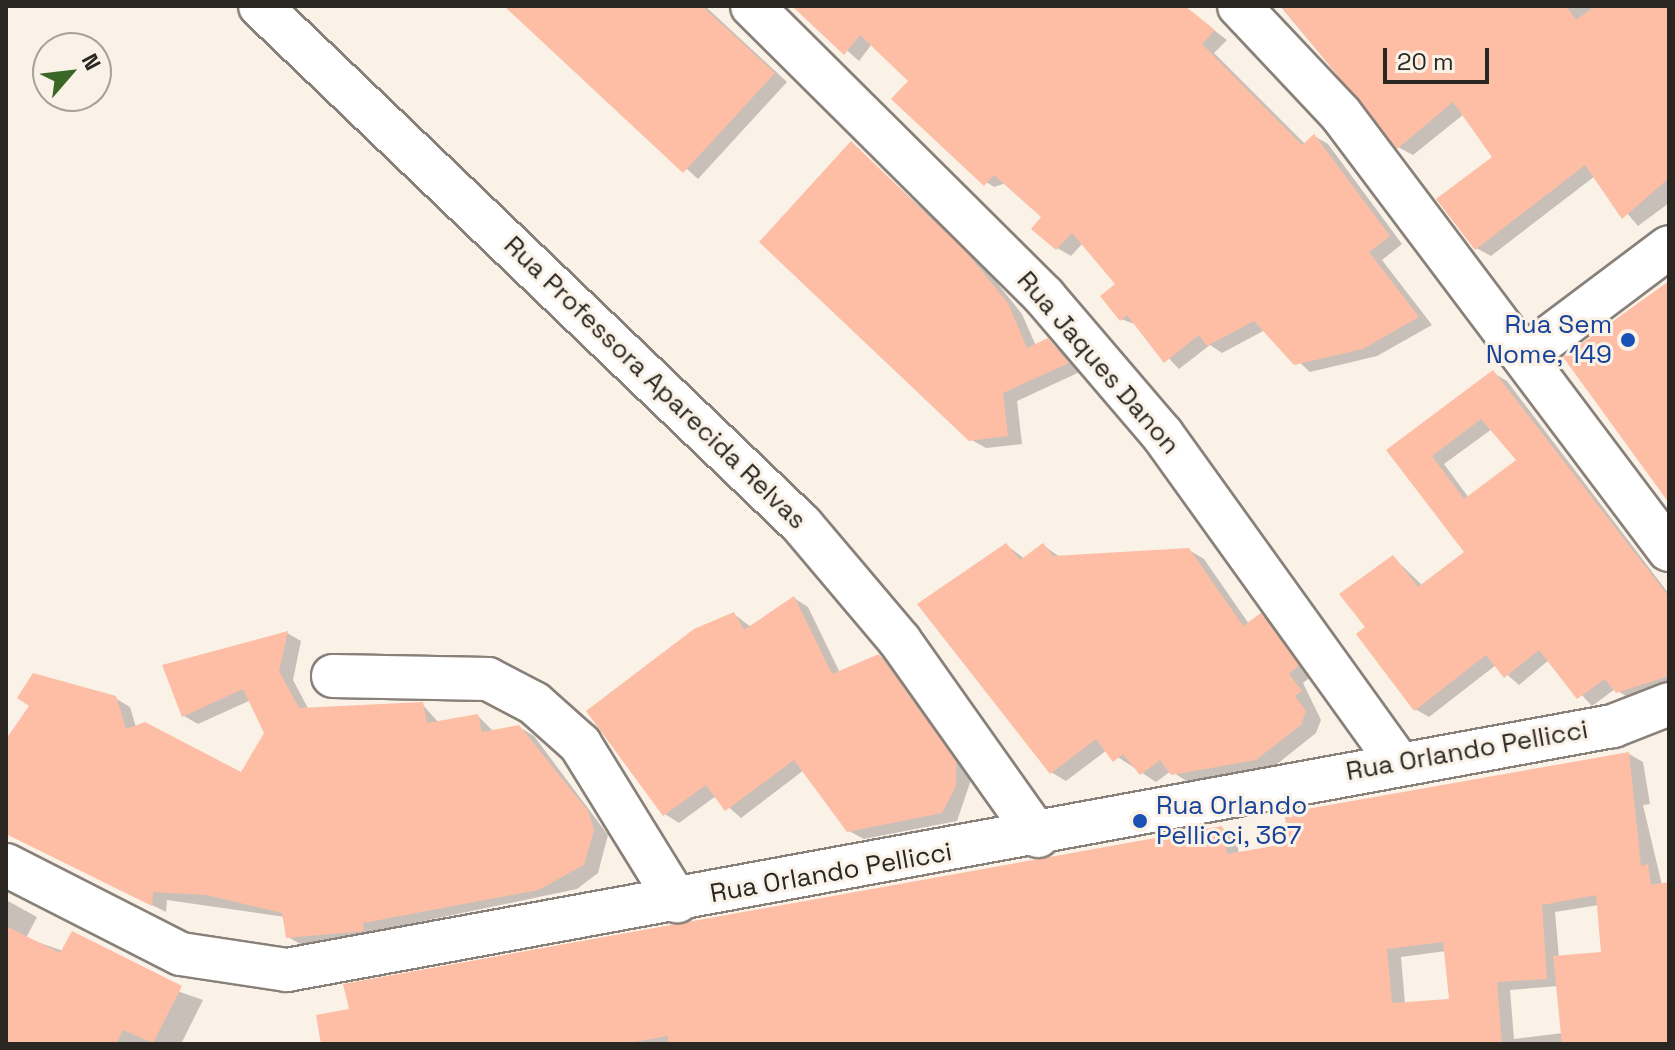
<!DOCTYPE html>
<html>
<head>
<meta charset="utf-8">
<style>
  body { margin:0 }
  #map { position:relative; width:1675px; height:1050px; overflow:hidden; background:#faf1e7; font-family:"Space Grotesk",sans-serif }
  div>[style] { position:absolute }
  .shadow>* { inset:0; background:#0003 }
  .building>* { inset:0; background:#fdbea5 }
  .roads { filter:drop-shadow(2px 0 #898179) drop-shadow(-2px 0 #898179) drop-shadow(0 2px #898179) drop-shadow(0 -2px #898179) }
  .minor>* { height:42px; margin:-21px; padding:0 21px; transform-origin:21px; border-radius:21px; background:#fff }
  .dots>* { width:22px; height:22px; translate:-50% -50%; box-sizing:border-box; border:4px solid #faf1e7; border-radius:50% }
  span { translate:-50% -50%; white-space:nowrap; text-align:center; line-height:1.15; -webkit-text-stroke:6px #faf1e7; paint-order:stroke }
  .transit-label { font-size:26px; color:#164399 }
  .right { translate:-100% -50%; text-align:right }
  .left { translate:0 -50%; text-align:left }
  .street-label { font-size:26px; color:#2a2723 }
  .frame { position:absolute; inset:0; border:8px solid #2a2723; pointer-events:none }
  .north { position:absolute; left:32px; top:32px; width:80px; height:80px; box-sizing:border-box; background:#faf1e7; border:2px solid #a7a099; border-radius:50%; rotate:62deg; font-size:22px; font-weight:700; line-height:32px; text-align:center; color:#2a2723 }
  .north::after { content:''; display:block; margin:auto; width:28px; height:36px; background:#3a6725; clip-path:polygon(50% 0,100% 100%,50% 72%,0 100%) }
  .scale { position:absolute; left:1383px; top:48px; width:106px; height:36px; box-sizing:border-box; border:4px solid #2a2723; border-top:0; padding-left:10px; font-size:24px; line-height:28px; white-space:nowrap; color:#2a2723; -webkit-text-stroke:6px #faf1e7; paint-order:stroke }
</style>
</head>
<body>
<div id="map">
  <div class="shadow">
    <i style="clip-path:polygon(507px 6px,705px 6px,787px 82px,698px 179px)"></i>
    <i style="clip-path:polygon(797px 6px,1151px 6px,1190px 12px,1227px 40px,1214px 53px,1305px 144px,1314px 136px,1328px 144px,1402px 244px,1382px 260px,1432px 325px,1377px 356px,1310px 372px,1265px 330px,1222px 353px,1210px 345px,1179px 369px,1137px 325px,1121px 319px,1118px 285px,1083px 243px,1071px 256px,1057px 248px,1044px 217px,1006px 183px,994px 187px,980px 178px,911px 81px,872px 44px,859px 61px)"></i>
    <i style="clip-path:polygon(1280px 6px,1669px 6px,1669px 203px,1638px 226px,1595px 176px,1491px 256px,1476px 248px,1494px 157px,1464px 114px,1413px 155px,1398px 147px)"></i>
    <i style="clip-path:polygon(852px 144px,981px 263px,1022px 314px,1036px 346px,1048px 340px,1082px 371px,1017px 401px,1022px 444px,986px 448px,970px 439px)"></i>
    <i style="clip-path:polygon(evenodd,1493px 373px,1507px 381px,1669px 594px,1669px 688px,1632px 700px,1615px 689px,1592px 706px,1549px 660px,1519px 685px,1496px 665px,1429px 717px,1415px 709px,1367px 628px,1393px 557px,1423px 586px,1467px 552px,1389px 450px,1493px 373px,1492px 429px,1518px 460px,1469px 498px,1444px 464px,1492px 429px)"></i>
    <i style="clip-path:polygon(1006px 545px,1025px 559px,1043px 545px,1061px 558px,1189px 550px,1204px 559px,1249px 624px,1261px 615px,1276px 624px,1313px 675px,1303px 683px,1321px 720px,1316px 733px,1272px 768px,1188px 782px,1171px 771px,1156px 782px,1107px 750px,1066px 781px,1051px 772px)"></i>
    <i style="clip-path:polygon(794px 598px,808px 607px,840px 673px,879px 656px,894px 664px,971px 780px,957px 821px,864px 839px,849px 831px,804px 770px,741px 818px,716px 796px,679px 823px,665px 814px,734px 614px,751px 627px)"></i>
    <i style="clip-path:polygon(287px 633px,301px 641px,293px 680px,309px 710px,422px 704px,439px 723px,478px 716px,494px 732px,519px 727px,534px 736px,608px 835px,598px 873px,577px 889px,376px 931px,378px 939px,302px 945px,288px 937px,285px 917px,167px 900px,166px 912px,34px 846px,6px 822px,6px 743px,115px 698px,130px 707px,136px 727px,242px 775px,266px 733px,251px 700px,198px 724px,184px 716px)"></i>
    <i style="clip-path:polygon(evenodd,1629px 754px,1643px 762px,1650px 804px,1643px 805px,1662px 885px,1669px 884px,1669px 1044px,323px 1044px,1222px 828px,1236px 836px,1239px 854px,1292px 845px,1629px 754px,1599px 905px,1603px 954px,1559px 958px,1555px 912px,1599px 905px,1629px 754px,1446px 951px,1451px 1001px,1405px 1004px,1401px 957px,1446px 951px,1629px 754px,1558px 986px,1563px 1033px,1514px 1039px,1510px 990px,1558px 986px)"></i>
    <i style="clip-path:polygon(6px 900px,37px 917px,26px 938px,203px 1000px,181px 1044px,6px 1044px)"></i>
  </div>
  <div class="building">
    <i style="clip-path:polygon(504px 6px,702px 6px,775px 73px,683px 173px)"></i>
    <i style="clip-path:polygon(792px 6px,1185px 6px,1215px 30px,1202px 44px,1302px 145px,1314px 134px,1390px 236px,1369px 252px,1419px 317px,1363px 349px,1294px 365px,1254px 321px,1207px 346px,1199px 335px,1164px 363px,1127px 315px,1120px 321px,1100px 296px,1115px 284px,1072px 233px,1056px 250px,1031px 229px,1041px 217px,994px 175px,984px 186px,891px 99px,908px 81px,860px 35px,844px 55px)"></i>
    <i style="clip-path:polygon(1281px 6px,1566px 6px,1576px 20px,1595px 6px,1669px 6px,1669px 178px,1622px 219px,1585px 165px,1475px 250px,1436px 199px,1492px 157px,1453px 102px,1397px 149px)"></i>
    <i style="clip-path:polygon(851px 141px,966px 252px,1008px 303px,1027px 348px,1048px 338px,1069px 363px,1003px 393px,1008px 436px,969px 441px,759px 242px)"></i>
    <i style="clip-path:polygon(1669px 281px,1669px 503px,1563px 357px)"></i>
    <i style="clip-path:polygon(evenodd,1493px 370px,1669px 597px,1669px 676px,1616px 693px,1605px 679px,1577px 699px,1539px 650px,1504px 678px,1486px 655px,1414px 711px,1356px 634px,1365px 627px,1339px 594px,1393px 555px,1418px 587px,1464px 552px,1386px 450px,1493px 370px,1481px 419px,1516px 460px,1464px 499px,1432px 456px,1481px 419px)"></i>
    <i style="clip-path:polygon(1006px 543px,1020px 560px,1043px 543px,1053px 556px,1189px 548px,1243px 626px,1261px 613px,1299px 665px,1289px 674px,1302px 691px,1295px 696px,1306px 711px,1301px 725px,1256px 760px,1171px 775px,1160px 760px,1140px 775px,1123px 754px,1113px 762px,1096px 739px,1050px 774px,917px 604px)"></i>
    <i style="clip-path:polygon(794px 596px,832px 674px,879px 654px,956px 761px,956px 786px,942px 813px,847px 832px,794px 760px,725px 811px,706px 785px,663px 816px,586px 711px,694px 629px,734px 612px,744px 630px)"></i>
    <i style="clip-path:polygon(288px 631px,279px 671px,299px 708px,423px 702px,427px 723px,478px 714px,482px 732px,519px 725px,588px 811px,594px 830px,584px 865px,538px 890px,363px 923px,364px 931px,286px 938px,282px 913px,206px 895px,153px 892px,152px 906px,6px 834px,6px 739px,29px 706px,17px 698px,33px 673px,116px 696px,126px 729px,145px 722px,241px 772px,264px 733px,243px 689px,182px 717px,162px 665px)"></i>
    <i style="clip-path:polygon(evenodd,1629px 752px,1641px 866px,1648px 864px,1651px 885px,1669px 882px,1669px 1044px,1562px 1044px,1553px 956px,1601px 952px,1596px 895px,1542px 905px,1547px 979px,1497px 982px,1502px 1044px,668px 1044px,668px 1036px,623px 1044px,321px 1044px,316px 1015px,349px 1009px,343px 984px,1222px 826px,1227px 854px,1290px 843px,1284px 813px,1629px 752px,1443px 942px,1449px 999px,1392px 1003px,1387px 949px,1443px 942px)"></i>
    <i style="clip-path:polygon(6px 926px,60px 953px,72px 931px,182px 986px,153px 1043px,123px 1030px,116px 1044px,6px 1044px)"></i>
  </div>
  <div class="roads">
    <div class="minor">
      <i style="left:260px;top:6px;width:750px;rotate:43.76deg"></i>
      <i style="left:802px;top:525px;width:152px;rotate:49.8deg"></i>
      <i style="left:900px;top:641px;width:239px;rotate:54.7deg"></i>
      <i style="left:752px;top:6px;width:412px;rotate:44.8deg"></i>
      <i style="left:1044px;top:296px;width:182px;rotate:49.5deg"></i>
      <i style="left:1162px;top:434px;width:403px;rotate:54.3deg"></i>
      <i style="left:1239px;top:6px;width:147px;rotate:46.7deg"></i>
      <i style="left:1340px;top:113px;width:547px;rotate:53.03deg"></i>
      <i style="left:1524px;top:356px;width:181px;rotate:-36.9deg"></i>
      <i style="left:333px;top:676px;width:155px;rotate:1.1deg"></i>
      <i style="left:488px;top:679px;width:52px;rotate:27.6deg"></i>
      <i style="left:534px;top:703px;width:62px;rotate:41.7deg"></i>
      <i style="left:580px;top:744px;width:185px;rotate:58.3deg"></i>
      <i style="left:6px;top:865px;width:196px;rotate:27deg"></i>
      <i style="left:181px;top:954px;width:107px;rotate:8.6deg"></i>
      <i style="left:287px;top:970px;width:1348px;rotate:-10.43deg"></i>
      <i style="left:1613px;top:726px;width:60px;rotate:-21.4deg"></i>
    </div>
  </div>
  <div class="dots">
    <i style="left:1628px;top:340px;background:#1a4fb4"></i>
    <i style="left:1140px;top:821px;background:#1a4fb4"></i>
  </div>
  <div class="transit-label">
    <span class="right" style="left:1612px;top:340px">Rua Sem<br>Nome, 149</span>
    <span class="left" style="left:1156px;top:821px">Rua Orlando<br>Pellicci, 367</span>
  </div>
  <div class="street-label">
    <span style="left:1098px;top:363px;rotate:49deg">Rua Jaques Danon</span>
    <span style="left:655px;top:383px;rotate:44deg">Rua Professora Aparecida Relvas</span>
    <span style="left:1467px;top:751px;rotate:-10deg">Rua Orlando Pellicci</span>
    <span style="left:831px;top:873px;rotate:-10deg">Rua Orlando Pellicci</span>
  </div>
  <div class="frame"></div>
  <div class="north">N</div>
  <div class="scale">20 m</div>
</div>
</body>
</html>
